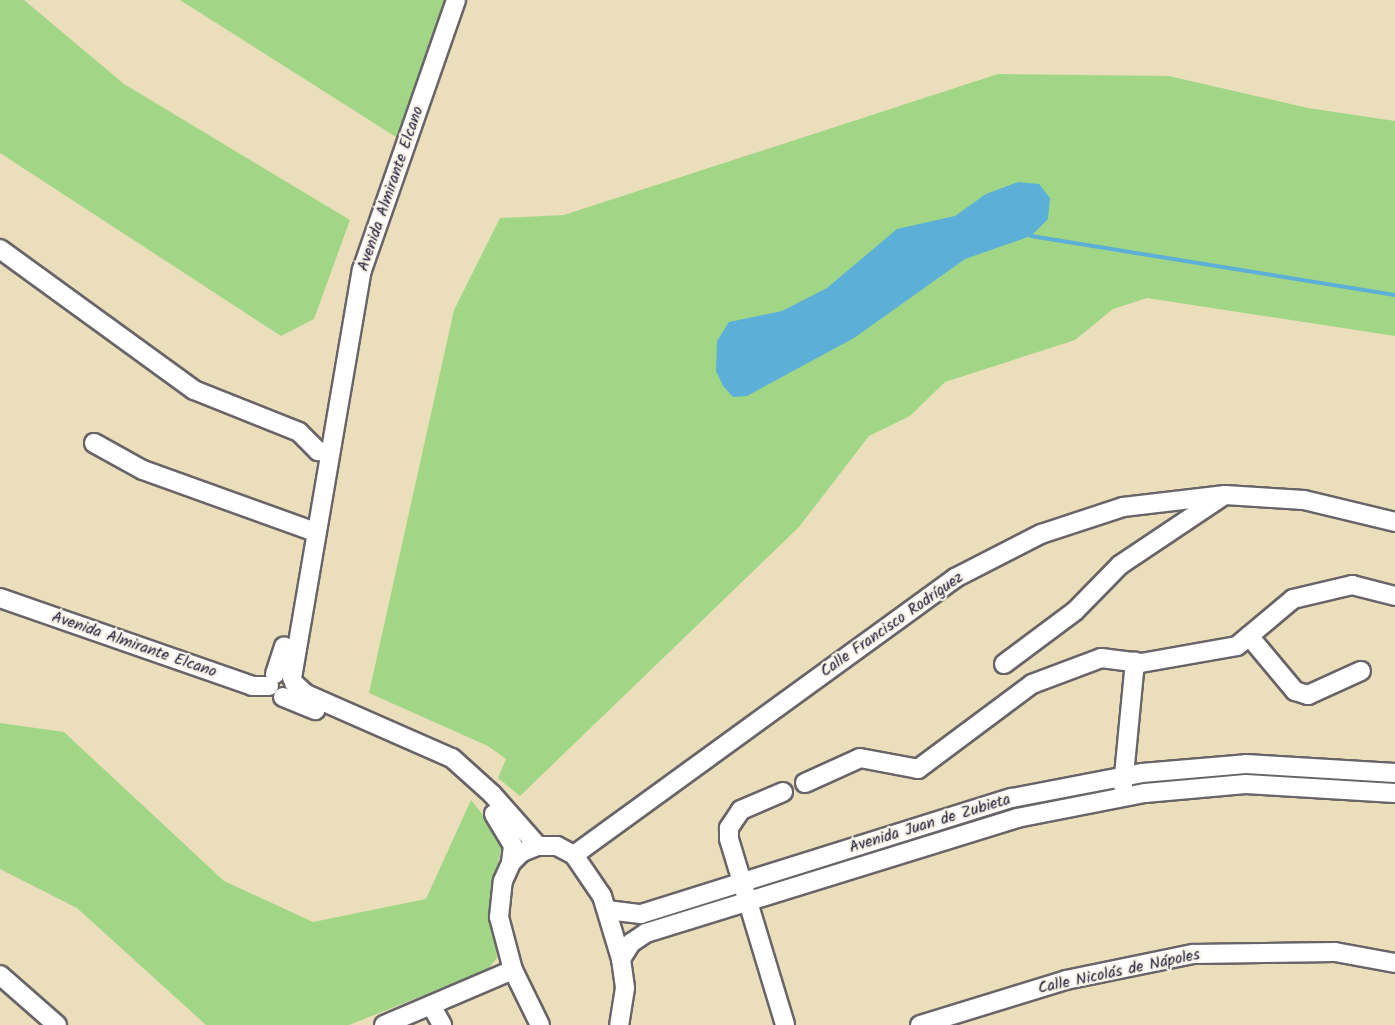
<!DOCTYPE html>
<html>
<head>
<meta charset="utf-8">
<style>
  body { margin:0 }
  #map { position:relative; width:1395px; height:1025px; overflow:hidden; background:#ebdebb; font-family:Kalam,sans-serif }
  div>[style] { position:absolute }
  .green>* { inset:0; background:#a1d687 }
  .water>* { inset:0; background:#5cafd7 }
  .stream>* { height:4px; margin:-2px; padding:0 2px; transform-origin:2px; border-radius:2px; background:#5cafd7 }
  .roads { filter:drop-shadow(2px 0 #686468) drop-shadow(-2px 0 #686468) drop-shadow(0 2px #686468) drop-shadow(0 -2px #686468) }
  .minor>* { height:18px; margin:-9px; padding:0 9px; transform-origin:9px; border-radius:9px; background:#fff }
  span { translate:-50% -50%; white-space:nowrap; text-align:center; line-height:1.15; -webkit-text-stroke:4.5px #f7f3e8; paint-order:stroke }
  .street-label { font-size:16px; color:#22223b }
</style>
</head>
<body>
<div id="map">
  <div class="green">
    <i style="clip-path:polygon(0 0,24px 0,124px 84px,350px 220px,314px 319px,281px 336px,0 153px)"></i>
    <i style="clip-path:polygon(180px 0,445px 0,396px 137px)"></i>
    <i style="clip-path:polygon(998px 74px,1169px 76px,1308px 108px,1395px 121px,1395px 336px,1147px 298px,1113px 309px,1075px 340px,945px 382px,910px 416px,869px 436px,799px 527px,520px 796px,498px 778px,506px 759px,488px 746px,369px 693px,454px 310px,500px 218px,564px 215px)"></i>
    <i style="clip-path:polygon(0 723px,64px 732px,224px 881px,313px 922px,426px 899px,471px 800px,503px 840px,491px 897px,497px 958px,487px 970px,349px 1025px,206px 1025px,77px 908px,0 869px)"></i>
  </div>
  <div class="water">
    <i style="clip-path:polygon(1018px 182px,1039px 184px,1050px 198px,1048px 219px,1031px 236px,965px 259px,854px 338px,747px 396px,733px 397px,723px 386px,716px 371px,717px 341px,729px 322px,782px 311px,827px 288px,897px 229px,955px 216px,986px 194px)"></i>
  </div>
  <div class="stream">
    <i style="left:1031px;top:236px;width:369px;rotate:9.2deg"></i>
  </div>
  <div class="roads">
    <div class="minor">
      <i style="left:0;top:249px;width:240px;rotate:36deg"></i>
      <i style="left:194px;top:390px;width:113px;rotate:21.8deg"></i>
      <i style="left:299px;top:432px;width:27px;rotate:45deg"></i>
      <i style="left:318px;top:451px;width:11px;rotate:10deg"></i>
      <i style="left:94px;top:443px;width:56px;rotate:28.9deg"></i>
      <i style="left:143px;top:470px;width:183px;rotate:19.8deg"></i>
      <i style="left:0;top:598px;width:267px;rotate:19.2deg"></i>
      <i style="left:252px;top:686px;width:17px"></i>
      <i style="left:1249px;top:636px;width:72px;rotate:50.1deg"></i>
      <i style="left:1295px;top:691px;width:14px;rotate:17deg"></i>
      <i style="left:1308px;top:695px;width:58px;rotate:-24.4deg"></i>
      <i style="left:1004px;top:664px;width:89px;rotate:-36.7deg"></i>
      <i style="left:1075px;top:611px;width:64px;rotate:-45.6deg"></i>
      <i style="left:1120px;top:565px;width:124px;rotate:-33.8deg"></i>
      <i style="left:275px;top:674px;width:29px;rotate:-72deg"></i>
      <i style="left:292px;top:678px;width:414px;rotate:-80.3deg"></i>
      <i style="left:362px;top:270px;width:286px;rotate:-70.8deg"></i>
      <i style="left:294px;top:683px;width:16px;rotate:43deg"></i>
      <i style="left:306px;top:694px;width:159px;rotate:23.7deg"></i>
      <i style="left:452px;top:758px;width:54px;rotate:42deg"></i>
      <i style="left:492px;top:794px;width:69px;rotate:48.5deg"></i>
      <i style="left:283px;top:697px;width:35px;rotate:22deg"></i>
      <i style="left:805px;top:783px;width:60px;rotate:-24.4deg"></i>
      <i style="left:860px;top:758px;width:59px;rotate:10.7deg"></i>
      <i style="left:918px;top:769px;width:142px;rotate:-36.7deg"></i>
      <i style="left:1032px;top:684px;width:74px;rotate:-20.6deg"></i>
      <i style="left:1101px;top:658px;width:40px;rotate:7.1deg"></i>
      <i style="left:1141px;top:663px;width:97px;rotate:-10deg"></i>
      <i style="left:1237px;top:646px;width:73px;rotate:-40deg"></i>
      <i style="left:1293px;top:599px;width:61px;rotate:-13.3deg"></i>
      <i style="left:1352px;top:585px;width:44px;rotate:14.3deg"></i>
      <i style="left:1123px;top:786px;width:125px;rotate:-84.5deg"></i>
      <i style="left:783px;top:792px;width:46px;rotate:156.8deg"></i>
      <i style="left:741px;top:810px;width:22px;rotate:124deg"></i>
      <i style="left:729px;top:828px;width:11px;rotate:90deg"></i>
      <i style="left:729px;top:839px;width:194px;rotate:73.2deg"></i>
      <i style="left:494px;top:814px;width:37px;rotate:59deg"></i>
      <i style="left:513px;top:846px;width:17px;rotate:97deg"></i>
      <i style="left:574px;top:855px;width:471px;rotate:-36deg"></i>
      <i style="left:955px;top:578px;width:97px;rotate:-27.1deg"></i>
      <i style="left:1041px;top:534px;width:86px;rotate:-18.2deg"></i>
      <i style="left:1123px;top:507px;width:103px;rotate:-6.7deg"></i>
      <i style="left:1225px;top:495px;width:79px;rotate:3.6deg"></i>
      <i style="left:1304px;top:500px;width:94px;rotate:13.6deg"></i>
      <i style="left:607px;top:910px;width:34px;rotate:7deg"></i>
      <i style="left:641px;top:914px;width:389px;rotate:-17.4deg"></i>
      <i style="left:1012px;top:798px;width:132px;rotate:-10.9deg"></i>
      <i style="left:1142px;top:773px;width:104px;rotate:-4.9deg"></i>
      <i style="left:1246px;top:764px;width:149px;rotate:3.5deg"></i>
      <i style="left:621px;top:959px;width:19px;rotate:-58deg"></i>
      <i style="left:631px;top:943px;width:18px;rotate:-34deg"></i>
      <i style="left:646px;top:933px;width:388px;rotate:-17.2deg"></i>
      <i style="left:1017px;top:818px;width:130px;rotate:-11.1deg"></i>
      <i style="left:1145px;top:793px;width:101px;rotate:-5.1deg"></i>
      <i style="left:1246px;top:784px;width:149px;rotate:3.5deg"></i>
      <i style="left:0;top:975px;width:76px;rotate:41.3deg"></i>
      <i style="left:431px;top:1005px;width:23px;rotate:61deg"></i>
      <i style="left:384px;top:1025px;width:140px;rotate:-23.1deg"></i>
      <i style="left:540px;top:1025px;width:61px;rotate:-116.1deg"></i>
      <i style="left:513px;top:970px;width:55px;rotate:-104.8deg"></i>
      <i style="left:499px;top:917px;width:36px;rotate:-84deg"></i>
      <i style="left:503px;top:881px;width:20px;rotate:-66deg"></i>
      <i style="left:511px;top:863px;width:16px;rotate:-45deg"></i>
      <i style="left:522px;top:852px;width:17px;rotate:-21deg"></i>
      <i style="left:538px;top:846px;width:19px"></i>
      <i style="left:557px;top:846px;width:19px;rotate:28deg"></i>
      <i style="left:574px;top:855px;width:50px;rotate:55.7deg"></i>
      <i style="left:602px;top:896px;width:66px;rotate:73.2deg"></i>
      <i style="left:621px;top:959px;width:29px;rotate:82deg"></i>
      <i style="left:625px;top:988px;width:37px;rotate:99deg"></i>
      <i style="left:920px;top:1025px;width:153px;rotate:-17.1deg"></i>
      <i style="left:1066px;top:980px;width:130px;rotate:-11.6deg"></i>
      <i style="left:1193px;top:954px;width:142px;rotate:-0.8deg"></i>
      <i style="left:1335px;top:952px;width:61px;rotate:10.4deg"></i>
    </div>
  </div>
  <div class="street-label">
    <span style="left:391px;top:189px;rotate:-71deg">Avenida Almirante Elcano</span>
    <span style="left:892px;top:625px;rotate:-35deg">Calle Francisco Rodríguez</span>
    <span style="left:134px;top:645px;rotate:19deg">Avenida Almirante Elcano</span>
    <span style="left:930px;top:824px;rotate:-17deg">Avenida Juan de Zubieta</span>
    <span style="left:1119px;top:972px;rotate:-12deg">Calle Nicolás de Nápoles</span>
  </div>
</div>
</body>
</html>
